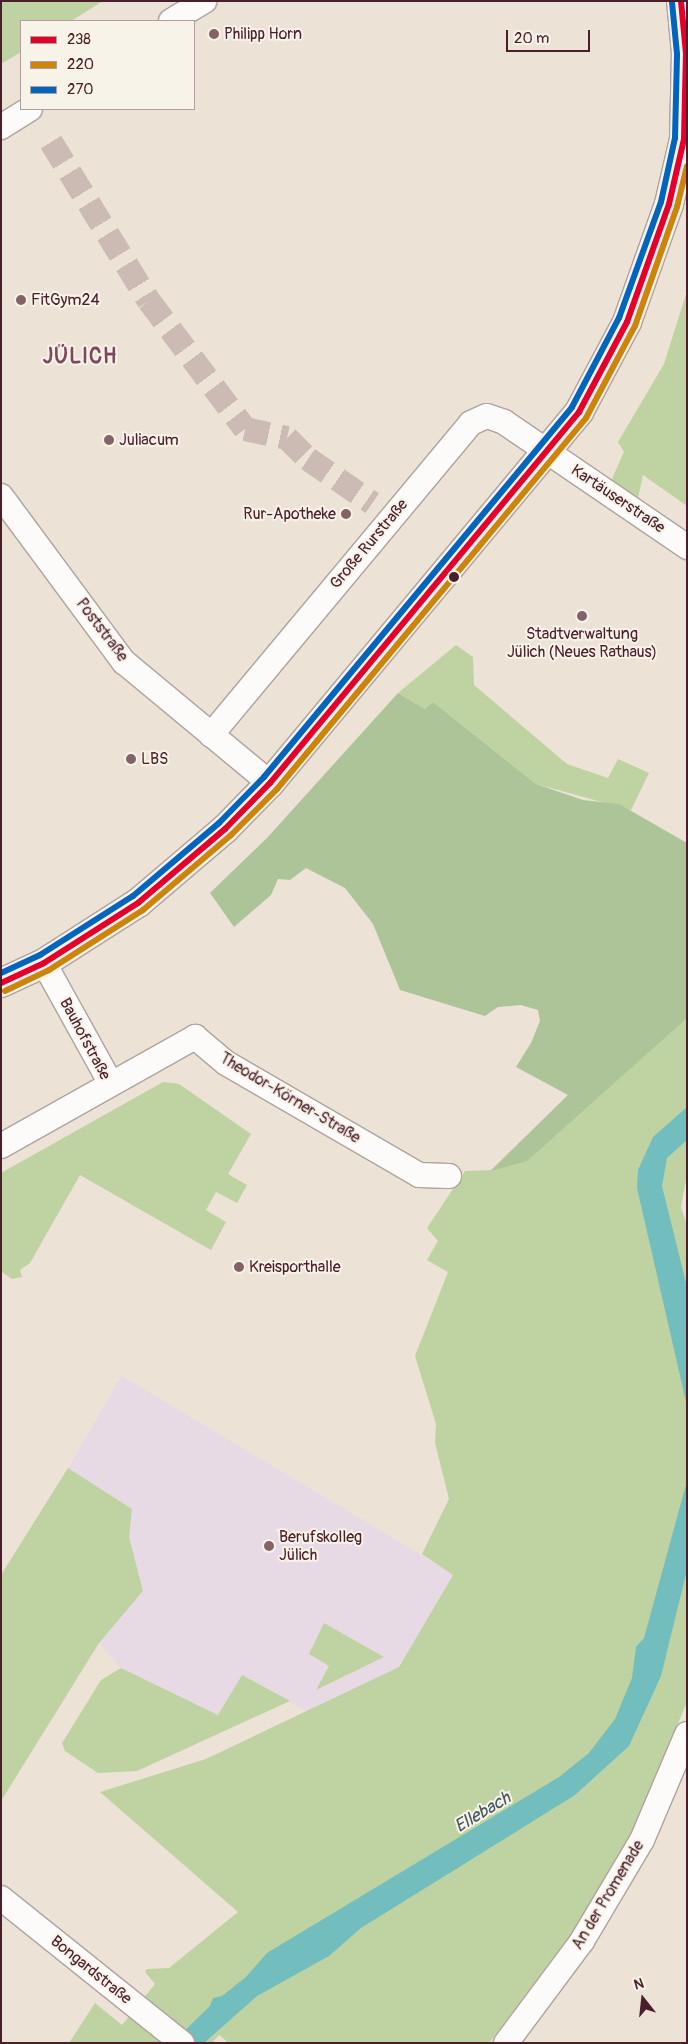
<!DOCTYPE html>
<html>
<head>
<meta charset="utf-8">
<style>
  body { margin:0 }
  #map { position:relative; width:688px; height:2044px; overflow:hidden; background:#ece2d6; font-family:Pangolin,sans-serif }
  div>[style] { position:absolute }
  .built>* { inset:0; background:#e7dae5 }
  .green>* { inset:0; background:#bed3a1 }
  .forest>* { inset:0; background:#adc498 }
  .water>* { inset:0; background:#72bebf }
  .street-tunnel>* { height:24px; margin-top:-12px; transform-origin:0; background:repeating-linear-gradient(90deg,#ccbbb4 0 24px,transparent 0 36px) }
  .roads { filter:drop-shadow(1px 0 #aea39d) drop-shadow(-1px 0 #aea39d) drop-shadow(0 1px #aea39d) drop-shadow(0 -1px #aea39d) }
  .street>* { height:24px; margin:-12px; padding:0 12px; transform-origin:12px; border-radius:12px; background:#fcfbf9 }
  .secondary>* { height:28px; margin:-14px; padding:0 14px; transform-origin:14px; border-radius:14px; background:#f7f2ef }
  .bus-1>* { height:6px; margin:-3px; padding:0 3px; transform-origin:3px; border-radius:3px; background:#e4002b }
  .bus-2>* { height:6px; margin:-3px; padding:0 3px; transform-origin:3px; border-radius:3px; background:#cc840b }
  .bus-3>* { height:6px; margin:-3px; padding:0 3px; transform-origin:3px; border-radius:3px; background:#0065bd }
  .dots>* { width:14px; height:14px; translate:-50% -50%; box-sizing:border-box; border:2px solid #f7f3e8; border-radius:50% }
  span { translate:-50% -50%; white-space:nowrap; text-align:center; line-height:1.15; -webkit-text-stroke:4px #f7f3e8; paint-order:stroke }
  .poi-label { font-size:16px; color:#4a1f2b }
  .left { translate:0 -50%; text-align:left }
  .right { translate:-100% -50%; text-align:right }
  .street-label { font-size:16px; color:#4a1f2b }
  .water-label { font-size:18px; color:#455962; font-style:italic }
  .district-label { font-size:21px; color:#7d485e; font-weight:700; letter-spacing:1px }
  .frame { position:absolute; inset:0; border:2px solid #4a1f2b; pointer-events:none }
  .legend { position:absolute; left:20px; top:20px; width:175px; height:90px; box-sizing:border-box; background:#f7f3e8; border:1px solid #b29e9c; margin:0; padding:6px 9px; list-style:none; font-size:15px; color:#4a1f2b }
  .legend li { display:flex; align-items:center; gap:10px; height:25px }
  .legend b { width:25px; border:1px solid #b29e9c }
  .north { position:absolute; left:618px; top:1974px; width:50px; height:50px; -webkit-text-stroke:4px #f7f3e8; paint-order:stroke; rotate:344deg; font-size:14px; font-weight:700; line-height:20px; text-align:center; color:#4a1f2b }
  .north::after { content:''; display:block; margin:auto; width:18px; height:22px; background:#4a1f2b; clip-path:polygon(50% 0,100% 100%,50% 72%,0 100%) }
  .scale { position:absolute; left:506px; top:30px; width:84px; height:22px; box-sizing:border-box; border:2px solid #4a1f2b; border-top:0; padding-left:6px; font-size:15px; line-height:18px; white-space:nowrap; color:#4a1f2b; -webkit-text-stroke:4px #f7f3e8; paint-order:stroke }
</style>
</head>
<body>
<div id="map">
  <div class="built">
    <i style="clip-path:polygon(122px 1376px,453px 1574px,399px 1667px,306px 1711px,242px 1675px,218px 1715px,121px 1668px,99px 1643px,143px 1591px,129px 1537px,132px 1509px,68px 1468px)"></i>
  </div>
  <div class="green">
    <i style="clip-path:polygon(1px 1px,103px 1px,71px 21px,21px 21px,21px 52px,1px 64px)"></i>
    <i style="clip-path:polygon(687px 291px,687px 506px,643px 475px,638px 498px,611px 481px,624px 452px,618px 442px,664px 364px)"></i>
    <i style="clip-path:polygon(456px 645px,473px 657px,474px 685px,567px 764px,608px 778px,618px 759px,649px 773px,631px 810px,536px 784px,433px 702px,425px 709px,398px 693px)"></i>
    <i style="clip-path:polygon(687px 958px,687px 1174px,681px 1207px,687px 1225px,687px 1702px,632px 1833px,571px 1934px,489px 2043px,229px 2043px,219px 2035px,212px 2043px,69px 2043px,95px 2003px,122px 2025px,155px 1984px,145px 1972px,147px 1969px,169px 1968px,238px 1912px,100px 1792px,206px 1759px,399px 1667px,453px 1575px,422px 1554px,449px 1499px,435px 1443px,436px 1424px,415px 1356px,448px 1272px,427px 1260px,438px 1241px,427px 1228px,465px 1171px,491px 1170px,568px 1095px)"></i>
    <i style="clip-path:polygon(163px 1082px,179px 1084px,251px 1134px,228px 1174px,247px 1185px,237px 1203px,216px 1192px,206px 1210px,226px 1222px,211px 1250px,80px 1175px,30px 1263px,20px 1270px,22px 1277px,12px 1279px,1px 1271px,1px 1173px)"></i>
    <i style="clip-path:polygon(68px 1468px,132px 1509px,129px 1537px,143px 1591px,99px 1643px,1px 1801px,1px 1575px)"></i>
    <i style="clip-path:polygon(324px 1623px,384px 1657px,316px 1690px,329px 1666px,309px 1654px)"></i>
    <i style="clip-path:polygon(121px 1668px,218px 1715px,242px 1675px,290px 1701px,137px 1771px,98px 1773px,65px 1751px,62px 1743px,101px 1680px)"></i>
  </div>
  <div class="forest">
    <i style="clip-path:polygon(398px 693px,425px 709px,433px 702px,536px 784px,583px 800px,619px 804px,687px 843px,687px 1018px,527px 1161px,491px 1171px,568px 1095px,516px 1067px,531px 1043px,540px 1021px,538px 1010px,521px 1005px,498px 1007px,485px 1016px,400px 990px,373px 924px,345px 888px,306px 868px,290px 880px,278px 879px,271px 895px,234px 927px,210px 893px,267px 838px)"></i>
  </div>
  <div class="water">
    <i style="clip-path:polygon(687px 1107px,687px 1140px,667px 1158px,662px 1186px,687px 1287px,687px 1406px,637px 1188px,638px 1170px,653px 1137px)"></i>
    <i style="clip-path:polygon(687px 1481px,687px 1570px,661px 1676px,629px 1746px,575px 1795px,361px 1928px,329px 1956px,257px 1996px,204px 2043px,172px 2043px,210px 2006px,213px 1998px,222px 1996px,246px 1977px,267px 1953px,559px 1777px,589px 1753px,615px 1719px,632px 1678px,636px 1647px,644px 1638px)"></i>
  </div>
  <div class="street-tunnel">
    <i style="left:51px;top:142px;width:187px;rotate:58.4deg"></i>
    <i style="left:149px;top:301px;width:160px;rotate:53.1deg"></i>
    <i style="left:245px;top:429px;width:43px;rotate:12.1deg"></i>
    <i style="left:287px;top:438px;width:30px;rotate:45deg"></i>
    <i style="left:308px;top:459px;width:78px;rotate:34.5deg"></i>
  </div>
  <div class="roads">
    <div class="street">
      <i style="left:171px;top:21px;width:39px;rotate:-31deg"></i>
      <i style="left:1px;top:127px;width:34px;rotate:-32deg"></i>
      <i style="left:1px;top:496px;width:207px;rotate:53.5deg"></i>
      <i style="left:124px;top:662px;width:190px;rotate:39.7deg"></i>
      <i style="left:211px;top:735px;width:406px;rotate:-50.2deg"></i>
      <i style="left:471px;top:423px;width:17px;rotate:-24deg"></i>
      <i style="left:487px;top:416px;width:18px;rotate:19deg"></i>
      <i style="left:504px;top:422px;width:222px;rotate:34.3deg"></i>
      <i style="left:44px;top:963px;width:138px;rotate:61deg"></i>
      <i style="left:1px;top:1146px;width:223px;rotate:-29.3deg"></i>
      <i style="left:195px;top:1037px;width:40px;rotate:40deg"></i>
      <i style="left:226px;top:1063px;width:223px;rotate:30.1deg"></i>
      <i style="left:419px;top:1175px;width:30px;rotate:2deg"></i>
      <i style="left:1px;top:1898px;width:232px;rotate:38.7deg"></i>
      <i style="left:506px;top:2043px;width:127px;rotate:-53.3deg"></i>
      <i style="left:582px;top:1941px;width:117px;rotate:-59.3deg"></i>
      <i style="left:642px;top:1840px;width:115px;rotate:-67deg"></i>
    </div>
    <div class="secondary">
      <i style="left:1px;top:983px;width:47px;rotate:-24.9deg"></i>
      <i style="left:44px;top:963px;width:112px;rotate:-32.6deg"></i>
      <i style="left:138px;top:903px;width:114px;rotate:-40.4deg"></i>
      <i style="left:225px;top:829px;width:64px;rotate:-45.6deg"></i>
      <i style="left:270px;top:783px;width:483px;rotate:-50.2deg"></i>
      <i style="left:579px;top:412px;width:102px;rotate:-61.9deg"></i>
      <i style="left:627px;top:322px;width:125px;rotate:-70.4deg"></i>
      <i style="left:669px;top:204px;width:67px;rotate:-77deg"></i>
      <i style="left:684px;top:139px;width:85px;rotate:-88.7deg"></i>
      <i style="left:686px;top:54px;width:53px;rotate:-95.4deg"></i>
    </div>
  </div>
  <div class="bus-1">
    <i style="left:1px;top:983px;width:47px;rotate:-24.9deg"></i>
    <i style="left:44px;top:963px;width:112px;rotate:-32.6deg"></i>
    <i style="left:138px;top:903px;width:114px;rotate:-40.4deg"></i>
    <i style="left:225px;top:829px;width:64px;rotate:-45.6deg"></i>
    <i style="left:270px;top:783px;width:483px;rotate:-50.2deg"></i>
    <i style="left:579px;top:412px;width:102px;rotate:-61.9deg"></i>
    <i style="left:627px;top:322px;width:125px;rotate:-70.4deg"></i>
    <i style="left:669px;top:204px;width:67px;rotate:-77deg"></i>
    <i style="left:684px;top:139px;width:85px;rotate:-88.7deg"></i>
    <i style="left:686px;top:54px;width:53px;rotate:-95.4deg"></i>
  </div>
  <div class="bus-2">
    <i style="left:5px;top:991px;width:49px;rotate:-25.5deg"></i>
    <i style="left:49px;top:970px;width:112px;rotate:-32.6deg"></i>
    <i style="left:143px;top:910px;width:116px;rotate:-40.4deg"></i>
    <i style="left:231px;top:835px;width:65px;rotate:-45deg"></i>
    <i style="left:277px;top:789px;width:483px;rotate:-50.2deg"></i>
    <i style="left:586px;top:418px;width:104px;rotate:-62deg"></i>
    <i style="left:635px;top:326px;width:126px;rotate:-70.6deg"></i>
    <i style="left:677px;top:207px;width:42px;rotate:-76.3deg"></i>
  </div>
  <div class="bus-3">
    <i style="left:1px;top:973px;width:43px;rotate:-24.8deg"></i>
    <i style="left:40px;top:955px;width:110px;rotate:-32.4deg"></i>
    <i style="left:133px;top:896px;width:113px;rotate:-40.3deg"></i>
    <i style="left:219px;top:823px;width:64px;rotate:-45.6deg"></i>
    <i style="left:264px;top:777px;width:481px;rotate:-50.2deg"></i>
    <i style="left:572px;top:407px;width:101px;rotate:-62.2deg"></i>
    <i style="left:619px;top:318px;width:123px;rotate:-70.1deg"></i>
    <i style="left:661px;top:202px;width:66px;rotate:-77.7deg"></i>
    <i style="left:675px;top:138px;width:84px;rotate:-88.6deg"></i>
    <i style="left:677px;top:54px;width:52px;rotate:-95.5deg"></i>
  </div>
  <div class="dots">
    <i style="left:214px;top:34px;background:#836367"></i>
    <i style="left:21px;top:300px;background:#836367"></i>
    <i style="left:109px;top:440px;background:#836367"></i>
    <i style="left:346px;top:514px;background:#836367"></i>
    <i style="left:454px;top:577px;background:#4a1f2b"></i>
    <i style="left:582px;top:616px;background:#836367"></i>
    <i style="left:131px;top:759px;background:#836367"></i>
    <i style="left:239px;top:1267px;background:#836367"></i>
    <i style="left:269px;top:1546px;background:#836367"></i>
  </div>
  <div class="poi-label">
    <span class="left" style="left:224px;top:34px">Philipp Horn</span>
    <span class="left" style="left:31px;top:300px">FitGym24</span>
    <span class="left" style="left:119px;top:440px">Juliacum</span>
    <span class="right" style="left:336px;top:514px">Rur-Apotheke</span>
    <span style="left:582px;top:643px">Stadtverwaltung<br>Jülich (Neues Rathaus)</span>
    <span class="left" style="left:141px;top:759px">LBS</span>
    <span class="left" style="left:249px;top:1267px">Kreisporthalle</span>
    <span class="left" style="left:279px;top:1546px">Berufskolleg<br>Jülich</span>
  </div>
  <div class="street-label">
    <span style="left:618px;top:499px;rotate:34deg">Kartäuserstraße</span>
    <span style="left:369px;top:544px;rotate:-50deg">Große Rurstraße</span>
    <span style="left:102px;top:630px;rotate:53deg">Poststraße</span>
    <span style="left:85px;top:1039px;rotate:62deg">Bauhofstraße</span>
    <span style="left:290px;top:1098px;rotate:31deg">Theodor-Körner-Straße</span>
    <span style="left:608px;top:1895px;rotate:-59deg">An der Promenade</span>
    <span style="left:91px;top:1970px;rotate:39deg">Bongardstraße</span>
  </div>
  <div class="water-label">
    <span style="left:483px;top:1813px;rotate:-31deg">Ellebach</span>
  </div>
  <div class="district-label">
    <span style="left:80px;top:357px">JÜLICH</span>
  </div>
  <div class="frame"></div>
  <ul class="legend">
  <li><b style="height:6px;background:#e4002b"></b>238</li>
  <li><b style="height:6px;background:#cc840b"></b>220</li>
  <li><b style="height:6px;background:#0065bd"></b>270</li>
  </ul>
  <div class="north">N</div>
  <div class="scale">20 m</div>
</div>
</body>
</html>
